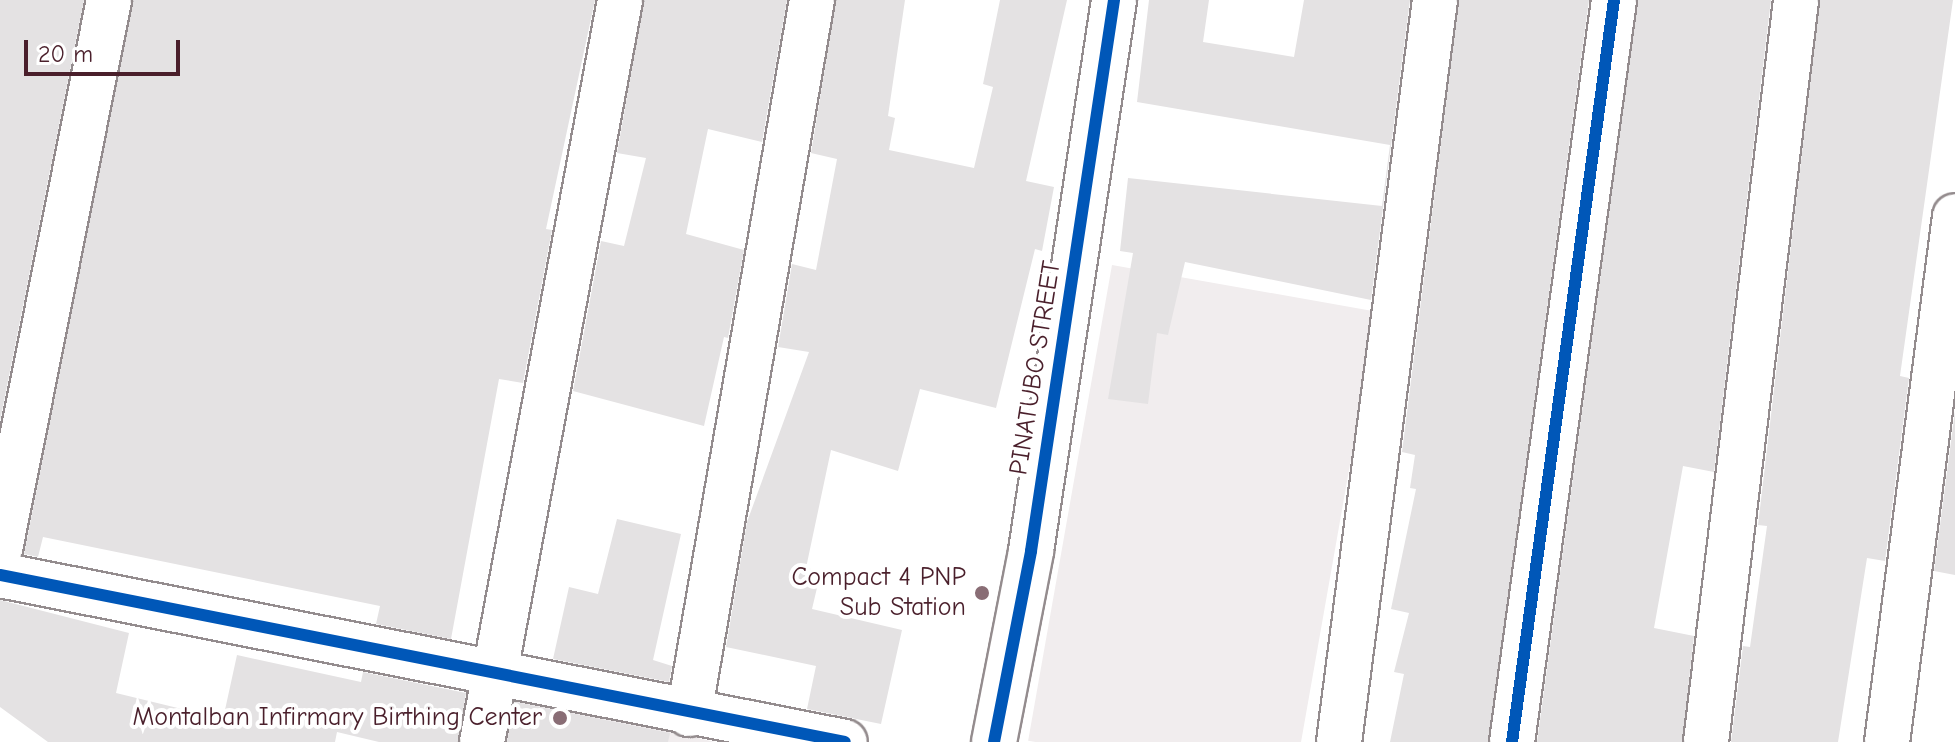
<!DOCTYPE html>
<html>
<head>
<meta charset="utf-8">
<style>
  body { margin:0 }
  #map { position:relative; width:1955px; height:742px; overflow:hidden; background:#fff; font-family:"Comic Neue",sans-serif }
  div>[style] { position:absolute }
  .built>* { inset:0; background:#f1edee; transform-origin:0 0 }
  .building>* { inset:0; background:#e4e2e3 }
  .roads { filter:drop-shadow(2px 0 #948c8e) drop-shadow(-2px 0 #948c8e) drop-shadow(0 2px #948c8e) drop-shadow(0 -2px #948c8e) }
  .minor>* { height:44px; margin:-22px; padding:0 22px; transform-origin:22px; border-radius:22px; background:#fff }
  .cycleway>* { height:12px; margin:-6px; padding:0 6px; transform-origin:6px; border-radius:6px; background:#0057b8 }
  .dots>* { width:22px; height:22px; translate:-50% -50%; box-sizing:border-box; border:4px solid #fff; border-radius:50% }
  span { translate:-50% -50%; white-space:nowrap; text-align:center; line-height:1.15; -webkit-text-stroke:8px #fff; paint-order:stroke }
  .street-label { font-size:26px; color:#4a1f2b }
  .poi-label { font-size:26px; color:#4a1f2b }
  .right { translate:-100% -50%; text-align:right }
  .scale { position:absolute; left:24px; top:40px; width:156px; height:36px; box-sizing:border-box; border:4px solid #4a1f2b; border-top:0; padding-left:10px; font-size:24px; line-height:28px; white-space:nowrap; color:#4a1f2b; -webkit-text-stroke:6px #fff; paint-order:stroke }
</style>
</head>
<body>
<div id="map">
  <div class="built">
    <i style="left:1112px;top:265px;width:269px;height:483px;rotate:10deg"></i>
    <i style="clip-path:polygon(511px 694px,715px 742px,501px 742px)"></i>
  </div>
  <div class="building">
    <i style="clip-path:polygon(0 0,84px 0,0 421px)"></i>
    <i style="clip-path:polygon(133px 0,595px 0,546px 229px,552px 230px,523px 383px,499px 379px,451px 639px,376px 624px,380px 606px,43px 537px,38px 557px,24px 554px)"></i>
    <i style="clip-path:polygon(644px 0,787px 0,762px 142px,708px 129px,686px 234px,744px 250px,728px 338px,724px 337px,704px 426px,573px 391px,601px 241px,624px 246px,646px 158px,617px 153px)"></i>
    <i style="clip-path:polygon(836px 0,905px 0,888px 116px,895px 118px,889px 150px,974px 168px,993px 87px,983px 84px,1000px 0,1067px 0,1026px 181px,1054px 187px,1042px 251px,1035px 249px,996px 408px,920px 389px,898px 471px,831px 450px,806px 568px,821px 571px,812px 609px,902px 630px,881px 724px,807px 709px,816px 666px,726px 647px,747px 522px,809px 352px,778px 347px,792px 264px,816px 270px,837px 159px,811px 153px)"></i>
    <i style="clip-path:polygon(1149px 0,1209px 0,1203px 42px,1294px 57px,1304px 0,1410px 0,1371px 300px,1185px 262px,1168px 335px,1157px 333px,1148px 404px,1108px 399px,1133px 253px,1120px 251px,1128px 178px,1382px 206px,1390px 145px,1137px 102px)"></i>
    <i style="clip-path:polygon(1459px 0,1589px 0,1488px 742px,1390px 742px,1404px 674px,1394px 672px,1409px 613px,1391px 609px,1416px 489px,1410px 488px,1415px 455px,1402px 452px)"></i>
    <i style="clip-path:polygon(1638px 0,1771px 0,1714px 472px,1683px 466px,1654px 628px,1694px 636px,1682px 742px,1537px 742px)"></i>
    <i style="clip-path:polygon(1820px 0,1953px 0,1900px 376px,1909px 378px,1885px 561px,1867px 558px,1838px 742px,1731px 742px,1743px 646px,1750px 647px,1767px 526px,1758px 525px)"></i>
    <i style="clip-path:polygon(1955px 411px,1955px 575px,1934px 571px)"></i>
    <i style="clip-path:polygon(617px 519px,681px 534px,653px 660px,672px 666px,669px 682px,553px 659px,569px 587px,598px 594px)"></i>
    <i style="clip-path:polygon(0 600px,129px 633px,116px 693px,223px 719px,237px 655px,361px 682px,363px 672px,466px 693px,458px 742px,379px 742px,337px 732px,335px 742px,48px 742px,0 707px)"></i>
    <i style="clip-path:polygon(515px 702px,670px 733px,668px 742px,507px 742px)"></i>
  </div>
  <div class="roads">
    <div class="minor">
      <i style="left:0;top:549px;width:560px;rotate:-78.77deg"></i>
      <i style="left:0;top:575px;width:861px;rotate:11.18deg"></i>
      <i style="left:689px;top:714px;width:725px;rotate:-80.23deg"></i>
      <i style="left:482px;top:742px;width:755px;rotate:-79.46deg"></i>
      <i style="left:994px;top:742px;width:195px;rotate:-79deg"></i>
      <i style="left:1031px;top:551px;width:557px;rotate:-81.43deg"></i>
      <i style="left:1339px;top:742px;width:748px;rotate:-82.63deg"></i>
      <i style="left:1512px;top:742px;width:749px;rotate:-82.17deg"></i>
      <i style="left:1706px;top:742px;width:747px;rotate:-83.08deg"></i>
      <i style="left:1887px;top:742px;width:530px;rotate:-82.63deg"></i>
    </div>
  </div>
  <div class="cycleway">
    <i style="left:0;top:575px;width:861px;rotate:11.18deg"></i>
    <i style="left:994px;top:742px;width:195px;rotate:-79deg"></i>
    <i style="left:1031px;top:551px;width:557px;rotate:-81.43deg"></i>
    <i style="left:1512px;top:742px;width:749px;rotate:-82.17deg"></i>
  </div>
  <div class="dots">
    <i style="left:982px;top:593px;background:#896d75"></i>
    <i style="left:560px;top:718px;background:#896d75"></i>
  </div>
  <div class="street-label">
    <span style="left:1036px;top:368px;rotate:-81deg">PINATUBO STREET</span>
  </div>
  <div class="poi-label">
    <span class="right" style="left:966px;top:593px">Compact 4 PNP<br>Sub Station</span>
    <span class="right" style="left:542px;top:718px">Montalban Infirmary Birthing Center</span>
  </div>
  <div class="scale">20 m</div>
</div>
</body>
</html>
